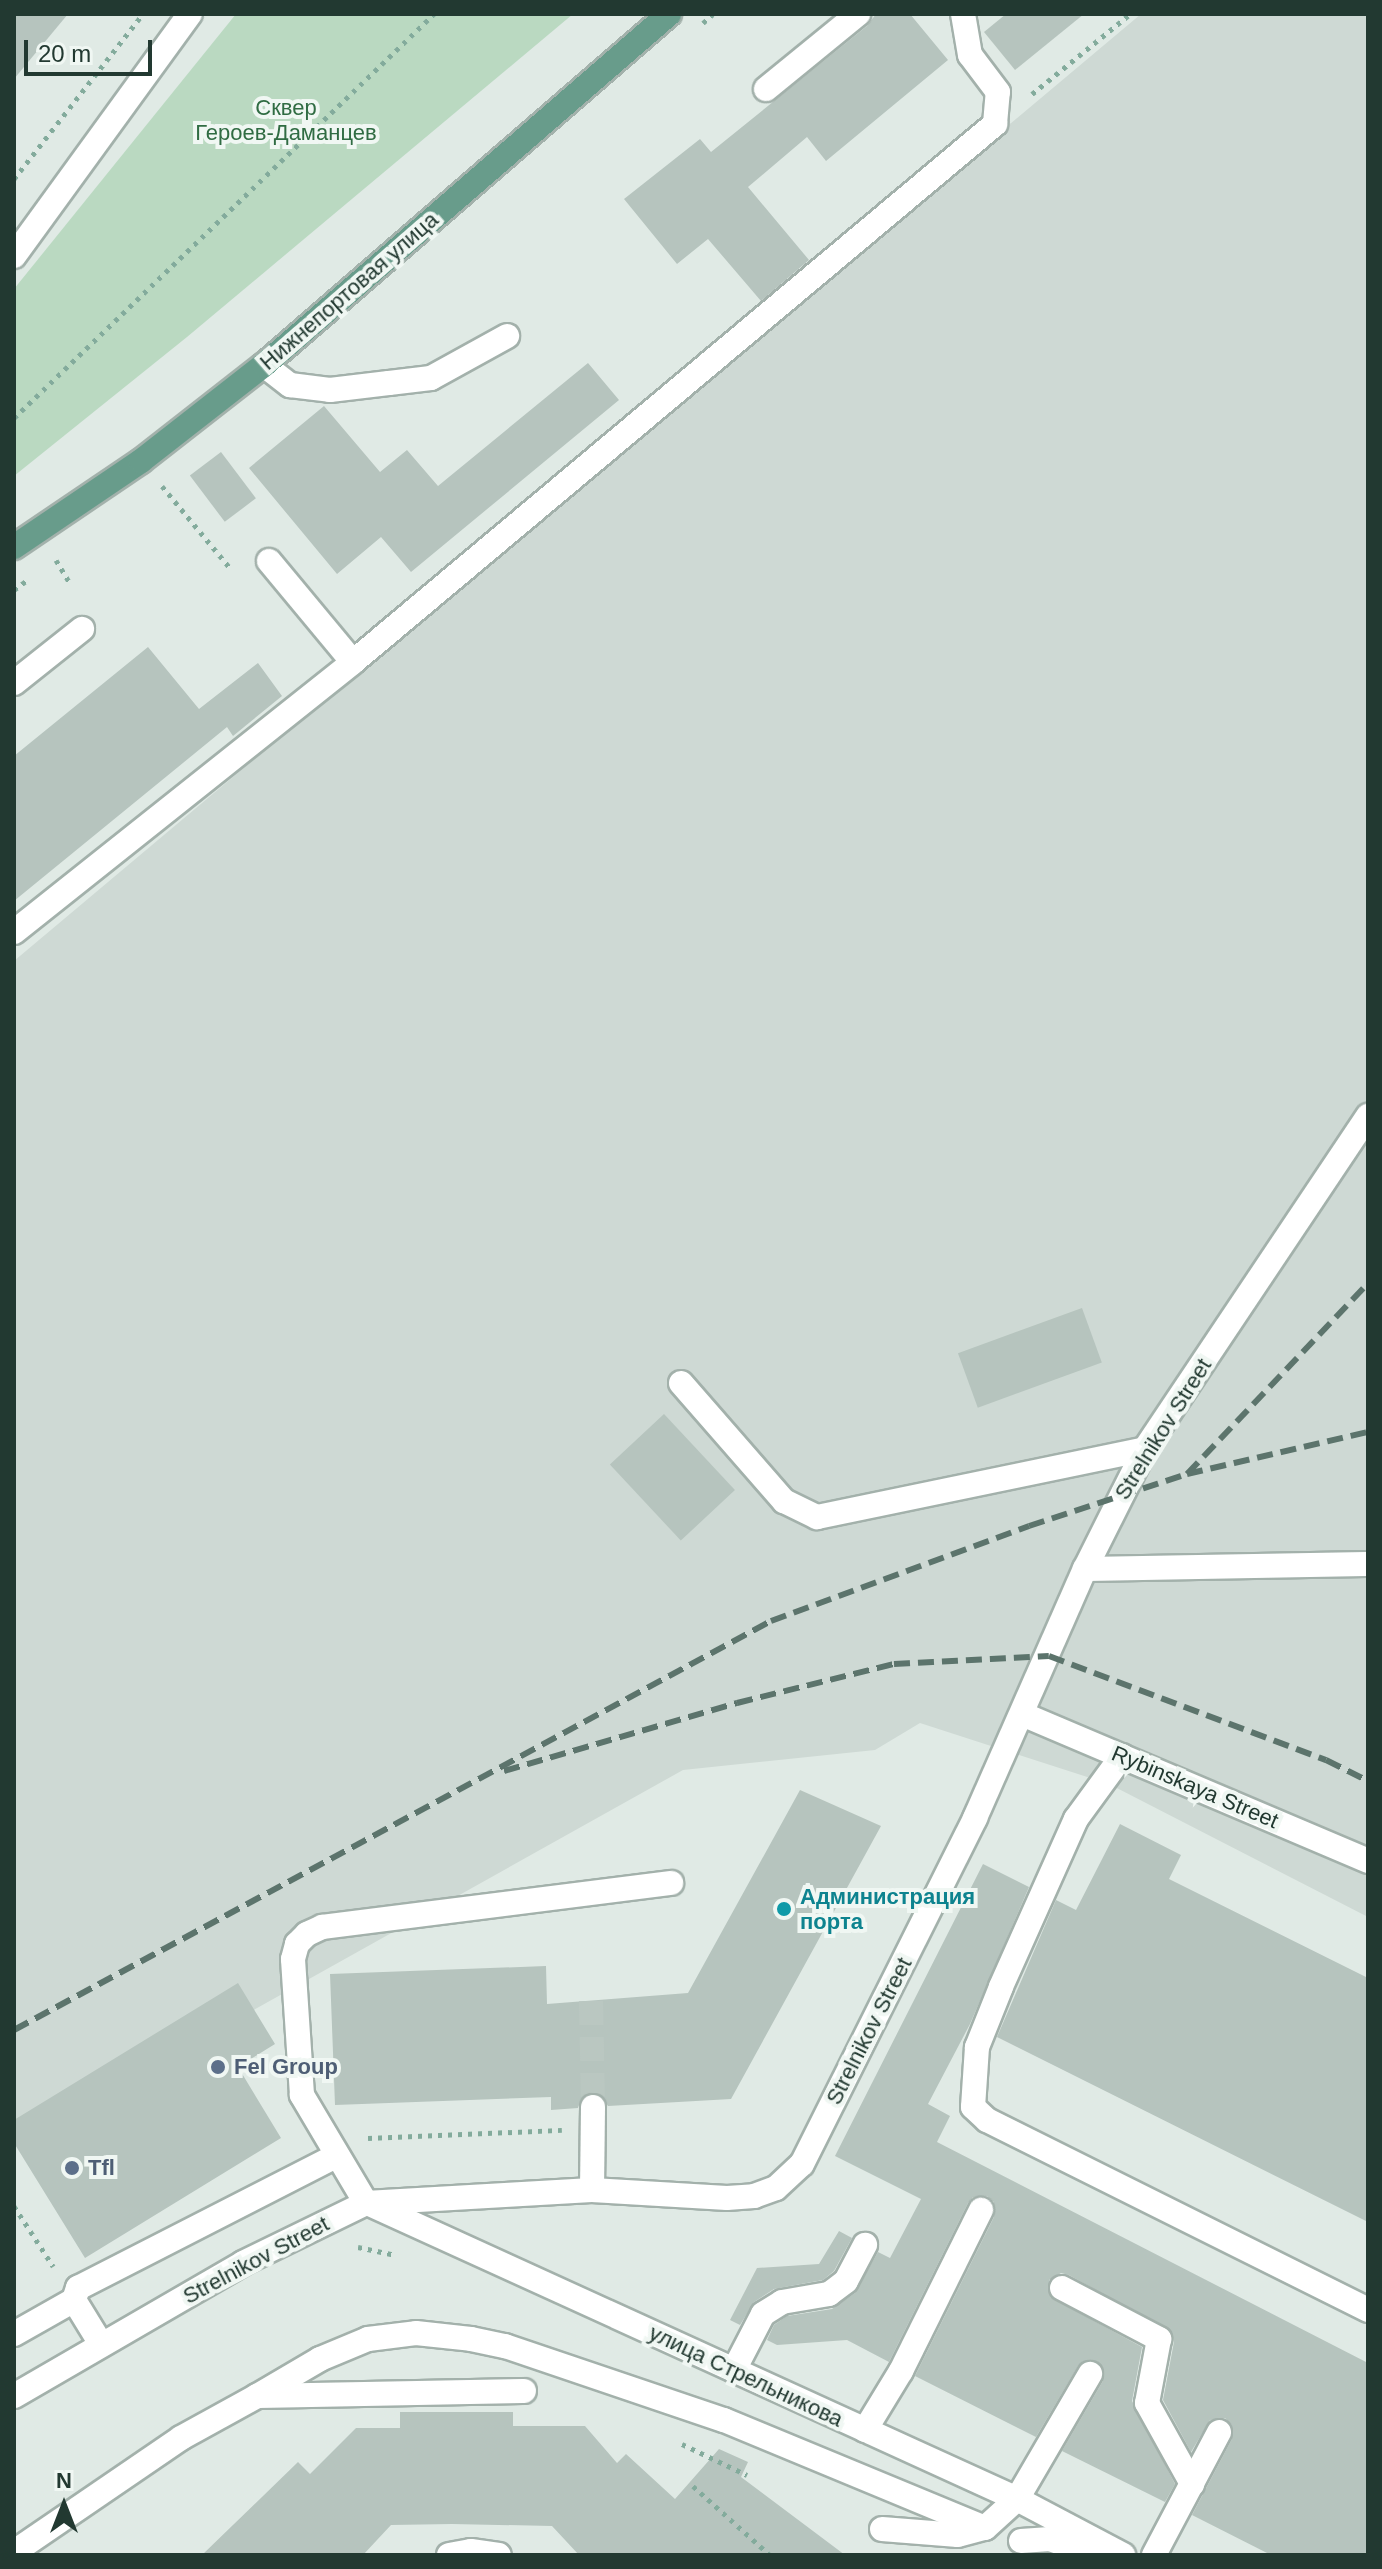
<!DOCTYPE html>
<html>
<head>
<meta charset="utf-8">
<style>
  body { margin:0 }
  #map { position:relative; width:1382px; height:2569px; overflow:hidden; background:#e0eae5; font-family:Arial,sans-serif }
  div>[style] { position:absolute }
  .built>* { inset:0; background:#ced9d4 }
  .green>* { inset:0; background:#bad9c1 }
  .building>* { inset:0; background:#b6c4be; transform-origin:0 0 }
  .minor-tunnel>* { height:24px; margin-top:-12px; transform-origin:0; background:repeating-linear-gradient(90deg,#bac7c1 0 24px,transparent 0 36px) }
  .path>* { height:5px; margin-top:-2.5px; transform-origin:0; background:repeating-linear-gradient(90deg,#83ab9c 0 4px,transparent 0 10px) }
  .roads { filter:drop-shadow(2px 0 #a3b1ab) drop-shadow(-2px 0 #a3b1ab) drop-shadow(0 2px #a3b1ab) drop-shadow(0 -2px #a3b1ab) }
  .minor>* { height:24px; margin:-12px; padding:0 12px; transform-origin:12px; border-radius:12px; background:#fff }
  .major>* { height:24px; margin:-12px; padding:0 12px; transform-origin:12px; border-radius:12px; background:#689c8b }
  .rail>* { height:6px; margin-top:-3px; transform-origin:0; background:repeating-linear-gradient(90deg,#5c746c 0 16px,transparent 0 24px) }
  .dots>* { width:22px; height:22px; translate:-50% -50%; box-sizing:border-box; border:4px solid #f0f7f3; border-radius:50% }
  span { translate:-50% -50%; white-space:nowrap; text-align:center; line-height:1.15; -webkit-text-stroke:8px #f0f7f3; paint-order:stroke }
  .park-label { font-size:22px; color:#306c43 }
  .street-label { font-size:22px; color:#223931 }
  .culture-label { font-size:22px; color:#0d838f; font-weight:700 }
  .left { translate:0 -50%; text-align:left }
  .service-label { font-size:22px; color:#4e5e75; font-weight:700 }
  .frame { position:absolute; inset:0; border:16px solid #223931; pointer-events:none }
  .north { position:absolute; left:24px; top:2465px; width:80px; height:80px; -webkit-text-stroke:6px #f0f7f3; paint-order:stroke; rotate:0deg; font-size:22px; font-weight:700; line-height:32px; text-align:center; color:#223931 }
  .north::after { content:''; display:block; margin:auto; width:28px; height:36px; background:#223931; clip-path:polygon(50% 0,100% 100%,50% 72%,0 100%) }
  .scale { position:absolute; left:24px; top:40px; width:128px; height:36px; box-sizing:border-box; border:4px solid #223931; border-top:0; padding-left:10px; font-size:24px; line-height:28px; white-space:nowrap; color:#223931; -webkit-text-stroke:6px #f0f7f3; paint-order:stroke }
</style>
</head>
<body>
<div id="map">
  <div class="built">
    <i style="clip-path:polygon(1141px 14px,1368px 14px,1368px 1917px,1109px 1784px,920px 1723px,875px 1750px,683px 1770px,14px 2144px,14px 961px)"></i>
  </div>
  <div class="green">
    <i style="clip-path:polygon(236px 14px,573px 14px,187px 337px,14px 476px,14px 289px)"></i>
  </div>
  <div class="building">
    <i style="clip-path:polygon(14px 14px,68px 14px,14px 79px)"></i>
    <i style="clip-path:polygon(876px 14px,910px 14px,948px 60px,826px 161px,807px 137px,748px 187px,809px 260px,761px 301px,708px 239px,677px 264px,624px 199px,700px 139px,711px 152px,867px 26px)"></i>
    <i style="clip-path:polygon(1006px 14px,1084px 14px,1015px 70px,984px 32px)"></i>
    <i style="clip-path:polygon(588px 363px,619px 400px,411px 572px,381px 537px,337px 574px,249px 468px,324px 406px,380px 472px,407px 450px,438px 486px)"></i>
    <i style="left:221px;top:452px;width:58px;height:39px;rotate:53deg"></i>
    <i style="clip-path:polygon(148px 647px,199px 709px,258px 663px,282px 696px,233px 736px,227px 727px,14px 901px,14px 756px)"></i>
    <i style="left:1082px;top:1308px;width:58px;height:132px;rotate:70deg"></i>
    <i style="left:664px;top:1414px;width:104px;height:74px;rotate:47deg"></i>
    <i style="clip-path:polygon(800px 1790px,881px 1826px,731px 2099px,608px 2106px,601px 2095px,592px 2092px,581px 2099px,578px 2108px,551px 2110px,551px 2097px,335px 2105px,330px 1974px,546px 1966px,547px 2004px,688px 1993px)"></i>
    <i style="clip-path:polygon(1120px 1824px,1181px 1855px,1169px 1879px,1368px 1978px,1368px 2222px,997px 2037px,1056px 1900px,1076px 1910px)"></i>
    <i style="clip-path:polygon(983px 1864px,1029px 1887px,970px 2024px,928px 2104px,950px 2116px,937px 2142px,1368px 2363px,1368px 2555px,1271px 2555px,1192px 2515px,1232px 2439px,1232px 2425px,1225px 2418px,1210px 2420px,1191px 2452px,1163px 2400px,1174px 2342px,1172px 2332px,1069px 2275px,1061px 2273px,1049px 2280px,1050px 2297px,1142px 2347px,1132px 2401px,1175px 2484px,1165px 2502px,1062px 2451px,1103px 2381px,1103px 2367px,1097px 2361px,1083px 2361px,1078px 2366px,1036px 2437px,915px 2376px,994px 2217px,994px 2202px,987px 2196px,973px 2197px,968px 2203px,889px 2362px,847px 2340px,777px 2345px,767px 2340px,774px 2325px,787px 2316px,832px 2309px,855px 2293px,878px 2252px,890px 2258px,921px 2199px,835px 2156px)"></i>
    <i style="clip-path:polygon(238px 1983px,275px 2044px,238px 2067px,281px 2138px,85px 2258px,14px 2143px,14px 2120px)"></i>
    <i style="clip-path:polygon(839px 2231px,852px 2238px,834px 2271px,823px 2280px,774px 2289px,754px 2302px,740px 2325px,730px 2320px,757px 2268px,819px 2264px)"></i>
    <i style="clip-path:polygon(400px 2412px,513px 2412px,513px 2426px,585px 2426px,617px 2463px,626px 2454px,675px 2499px,719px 2449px,748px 2462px,741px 2477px,845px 2555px,579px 2555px,552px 2526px,452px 2524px,391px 2525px,363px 2555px,202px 2555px,298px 2462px,310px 2474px,356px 2428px,400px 2428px)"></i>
  </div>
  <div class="minor-tunnel">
    <i style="left:591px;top:2001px;width:106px;rotate:88.9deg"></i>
  </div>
  <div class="path">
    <i style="left:703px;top:23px;width:13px;rotate:-42deg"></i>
    <i style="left:1032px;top:94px;width:127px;rotate:-39.2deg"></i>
    <i style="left:14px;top:179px;width:209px;rotate:-52deg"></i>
    <i style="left:14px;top:418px;width:583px;rotate:-43.89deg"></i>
    <i style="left:162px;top:486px;width:108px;rotate:50.3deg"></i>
    <i style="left:56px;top:560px;width:26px;rotate:59deg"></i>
    <i style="left:14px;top:590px;width:15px;rotate:-37deg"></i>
    <i style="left:368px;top:2138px;width:194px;rotate:-2.4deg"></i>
    <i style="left:14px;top:2206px;width:72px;rotate:57deg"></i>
    <i style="left:358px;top:2247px;width:35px;rotate:12deg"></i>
    <i style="left:682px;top:2444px;width:72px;rotate:25.5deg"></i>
    <i style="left:693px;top:2486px;width:103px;rotate:41.9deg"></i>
  </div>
  <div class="roads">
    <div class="minor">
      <i style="left:766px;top:89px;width:119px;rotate:-39.2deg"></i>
      <i style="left:14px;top:256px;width:299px;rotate:-54deg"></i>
      <i style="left:264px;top:365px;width:33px;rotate:38deg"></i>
      <i style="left:290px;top:385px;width:40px;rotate:7.1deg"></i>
      <i style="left:330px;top:390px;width:59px;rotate:-6.8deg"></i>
      <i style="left:389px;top:383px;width:42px;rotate:-6.8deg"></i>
      <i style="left:431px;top:378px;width:87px;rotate:-28.9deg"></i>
      <i style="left:269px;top:561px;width:131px;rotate:50.3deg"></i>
      <i style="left:14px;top:683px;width:87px;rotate:-38.5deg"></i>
      <i style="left:14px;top:932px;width:433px;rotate:-38.5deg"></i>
      <i style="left:353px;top:662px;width:838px;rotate:-39.96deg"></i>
      <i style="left:995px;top:124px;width:32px;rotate:-85deg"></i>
      <i style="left:998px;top:92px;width:46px;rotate:-127.1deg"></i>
      <i style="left:970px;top:55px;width:42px;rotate:-99.7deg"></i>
      <i style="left:681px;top:1383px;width:157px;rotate:48.9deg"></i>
      <i style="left:784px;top:1501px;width:37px;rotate:26deg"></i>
      <i style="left:817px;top:1517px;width:335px;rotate:-11.7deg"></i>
      <i style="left:1085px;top:1569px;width:283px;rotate:-1deg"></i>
      <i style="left:1022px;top:1714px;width:376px;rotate:23deg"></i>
      <i style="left:1122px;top:1756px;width:78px;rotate:126.1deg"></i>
      <i style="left:1076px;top:1819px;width:184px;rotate:114.1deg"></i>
      <i style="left:1001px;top:1987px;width:65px;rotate:111.8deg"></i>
      <i style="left:977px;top:2047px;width:60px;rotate:93.8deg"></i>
      <i style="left:973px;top:2107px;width:19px;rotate:43deg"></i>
      <i style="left:987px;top:2120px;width:426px;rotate:26.5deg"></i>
      <i style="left:592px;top:2190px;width:83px;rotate:-89.3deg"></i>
      <i style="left:366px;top:2203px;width:126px;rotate:-120.7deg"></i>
      <i style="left:302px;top:2095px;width:136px;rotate:-93.8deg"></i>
      <i style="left:293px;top:1959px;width:16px;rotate:-75deg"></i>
      <i style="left:297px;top:1944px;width:14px;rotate:-45deg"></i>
      <i style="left:307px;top:1934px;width:17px;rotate:-25deg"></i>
      <i style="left:322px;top:1927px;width:352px;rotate:-7.2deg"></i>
      <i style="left:372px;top:2205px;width:709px;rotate:24.5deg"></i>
      <i style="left:1017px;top:2499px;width:120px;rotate:27.8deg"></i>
      <i style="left:1062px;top:2288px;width:110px;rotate:27.7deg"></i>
      <i style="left:1159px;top:2339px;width:65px;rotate:100.6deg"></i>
      <i style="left:1147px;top:2403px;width:93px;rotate:60.9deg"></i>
      <i style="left:14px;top:2334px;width:69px;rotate:-29.5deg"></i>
      <i style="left:101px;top:2344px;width:52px;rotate:-121.5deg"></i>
      <i style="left:74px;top:2300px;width:13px;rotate:-72deg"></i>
      <i style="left:78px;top:2288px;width:290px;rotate:-27.1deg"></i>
      <i style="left:734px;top:2370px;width:63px;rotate:-62.6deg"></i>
      <i style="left:763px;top:2314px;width:22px;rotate:-32deg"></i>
      <i style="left:782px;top:2302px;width:48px;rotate:-9.7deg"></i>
      <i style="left:829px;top:2294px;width:21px;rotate:-37deg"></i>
      <i style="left:846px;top:2281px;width:41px;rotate:-62.2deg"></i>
      <i style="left:14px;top:2396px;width:265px;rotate:-30.1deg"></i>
      <i style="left:243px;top:2263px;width:137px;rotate:-26deg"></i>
      <i style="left:366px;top:2203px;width:226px;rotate:-3.3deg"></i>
      <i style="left:592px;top:2190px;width:135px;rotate:3.4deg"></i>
      <i style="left:727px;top:2198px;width:27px;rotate:-4deg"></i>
      <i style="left:754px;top:2196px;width:23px;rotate:-20deg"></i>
      <i style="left:776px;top:2188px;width:35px;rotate:-43deg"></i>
      <i style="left:802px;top:2164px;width:387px;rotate:-63.4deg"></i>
      <i style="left:975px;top:1818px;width:272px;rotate:-66.2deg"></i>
      <i style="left:1085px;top:1569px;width:134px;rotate:-63.4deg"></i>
      <i style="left:1145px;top:1449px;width:401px;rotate:-56.2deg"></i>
      <i style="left:257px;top:2396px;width:73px;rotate:-30.4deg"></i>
      <i style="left:320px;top:2359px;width:52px;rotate:-22.6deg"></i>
      <i style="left:368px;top:2339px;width:48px;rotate:-7.1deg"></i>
      <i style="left:416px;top:2333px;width:55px;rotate:6.2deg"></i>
      <i style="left:471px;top:2339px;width:35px;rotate:12deg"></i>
      <i style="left:505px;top:2346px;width:231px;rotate:18.7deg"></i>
      <i style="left:724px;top:2420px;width:282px;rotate:22.5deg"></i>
      <i style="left:865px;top:2430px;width:69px;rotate:-58.6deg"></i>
      <i style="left:901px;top:2371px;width:180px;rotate:-63.6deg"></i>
      <i style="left:882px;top:2529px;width:76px;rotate:4.5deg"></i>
      <i style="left:958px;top:2535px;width:28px;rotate:-15deg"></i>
      <i style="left:985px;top:2528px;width:43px;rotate:-42.2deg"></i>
      <i style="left:1017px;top:2499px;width:145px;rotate:-59.7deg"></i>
      <i style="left:1021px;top:2541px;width:29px;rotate:-4deg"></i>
      <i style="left:1050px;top:2539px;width:35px;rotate:20deg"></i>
      <i style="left:1083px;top:2551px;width:15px;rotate:4deg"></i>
      <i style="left:1098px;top:2552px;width:8px;rotate:-30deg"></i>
      <i style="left:14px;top:2552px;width:202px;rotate:-34.3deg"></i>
      <i style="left:181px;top:2438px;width:87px;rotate:-28.9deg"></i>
      <i style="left:257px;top:2396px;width:267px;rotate:-1.1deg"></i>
      <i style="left:449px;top:2555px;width:22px;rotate:-10deg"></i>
      <i style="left:471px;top:2551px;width:28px;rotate:8deg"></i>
      <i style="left:1154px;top:2555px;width:139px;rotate:-62.1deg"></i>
    </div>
    <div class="major">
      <i style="left:14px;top:547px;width:153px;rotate:-34.1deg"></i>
      <i style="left:141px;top:461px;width:156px;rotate:-38deg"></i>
      <i style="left:264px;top:365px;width:536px;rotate:-40.91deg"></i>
    </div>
  </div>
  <div class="rail">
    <i style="left:1187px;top:1474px;width:263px;rotate:-46.5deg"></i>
    <i style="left:504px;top:1771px;width:243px;rotate:-16.3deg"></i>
    <i style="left:737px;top:1703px;width:162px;rotate:-14deg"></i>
    <i style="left:894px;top:1664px;width:155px;rotate:-3deg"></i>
    <i style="left:1049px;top:1656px;width:296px;rotate:20.6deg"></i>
    <i style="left:1326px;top:1760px;width:47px;rotate:26.6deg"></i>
    <i style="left:14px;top:2030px;width:860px;rotate:-28.38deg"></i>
    <i style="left:771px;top:1621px;width:275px;rotate:-20.2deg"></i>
    <i style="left:1029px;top:1526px;width:166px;rotate:-18.2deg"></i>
    <i style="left:1187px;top:1474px;width:186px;rotate:-13.1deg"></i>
  </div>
  <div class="dots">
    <i style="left:784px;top:1909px;background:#0f9aa8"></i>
    <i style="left:218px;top:2067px;background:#5c6f8a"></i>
    <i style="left:72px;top:2168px;background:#5c6f8a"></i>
  </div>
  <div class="park-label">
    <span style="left:286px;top:120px">Сквер<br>Героев-Даманцев</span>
  </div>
  <div class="street-label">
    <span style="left:349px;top:291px;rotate:-41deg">Нижнепортовая улица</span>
    <span style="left:1163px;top:1429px;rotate:-58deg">Strelnikov Street</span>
    <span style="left:1195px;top:1787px;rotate:23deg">Rybinskaya Street</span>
    <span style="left:869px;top:2031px;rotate:-63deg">Strelnikov Street</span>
    <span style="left:256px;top:2260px;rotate:-28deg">Strelnikov Street</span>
    <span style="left:746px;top:2376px;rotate:25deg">улица Стрельникова</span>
  </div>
  <div class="culture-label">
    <span class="left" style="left:800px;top:1909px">Администрация<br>порта</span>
  </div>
  <div class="service-label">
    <span class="left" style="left:234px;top:2067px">Fel Group</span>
    <span class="left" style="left:88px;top:2168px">Tfl</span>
  </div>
  <div class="frame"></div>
  <div class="north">N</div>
  <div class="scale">20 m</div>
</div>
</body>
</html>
